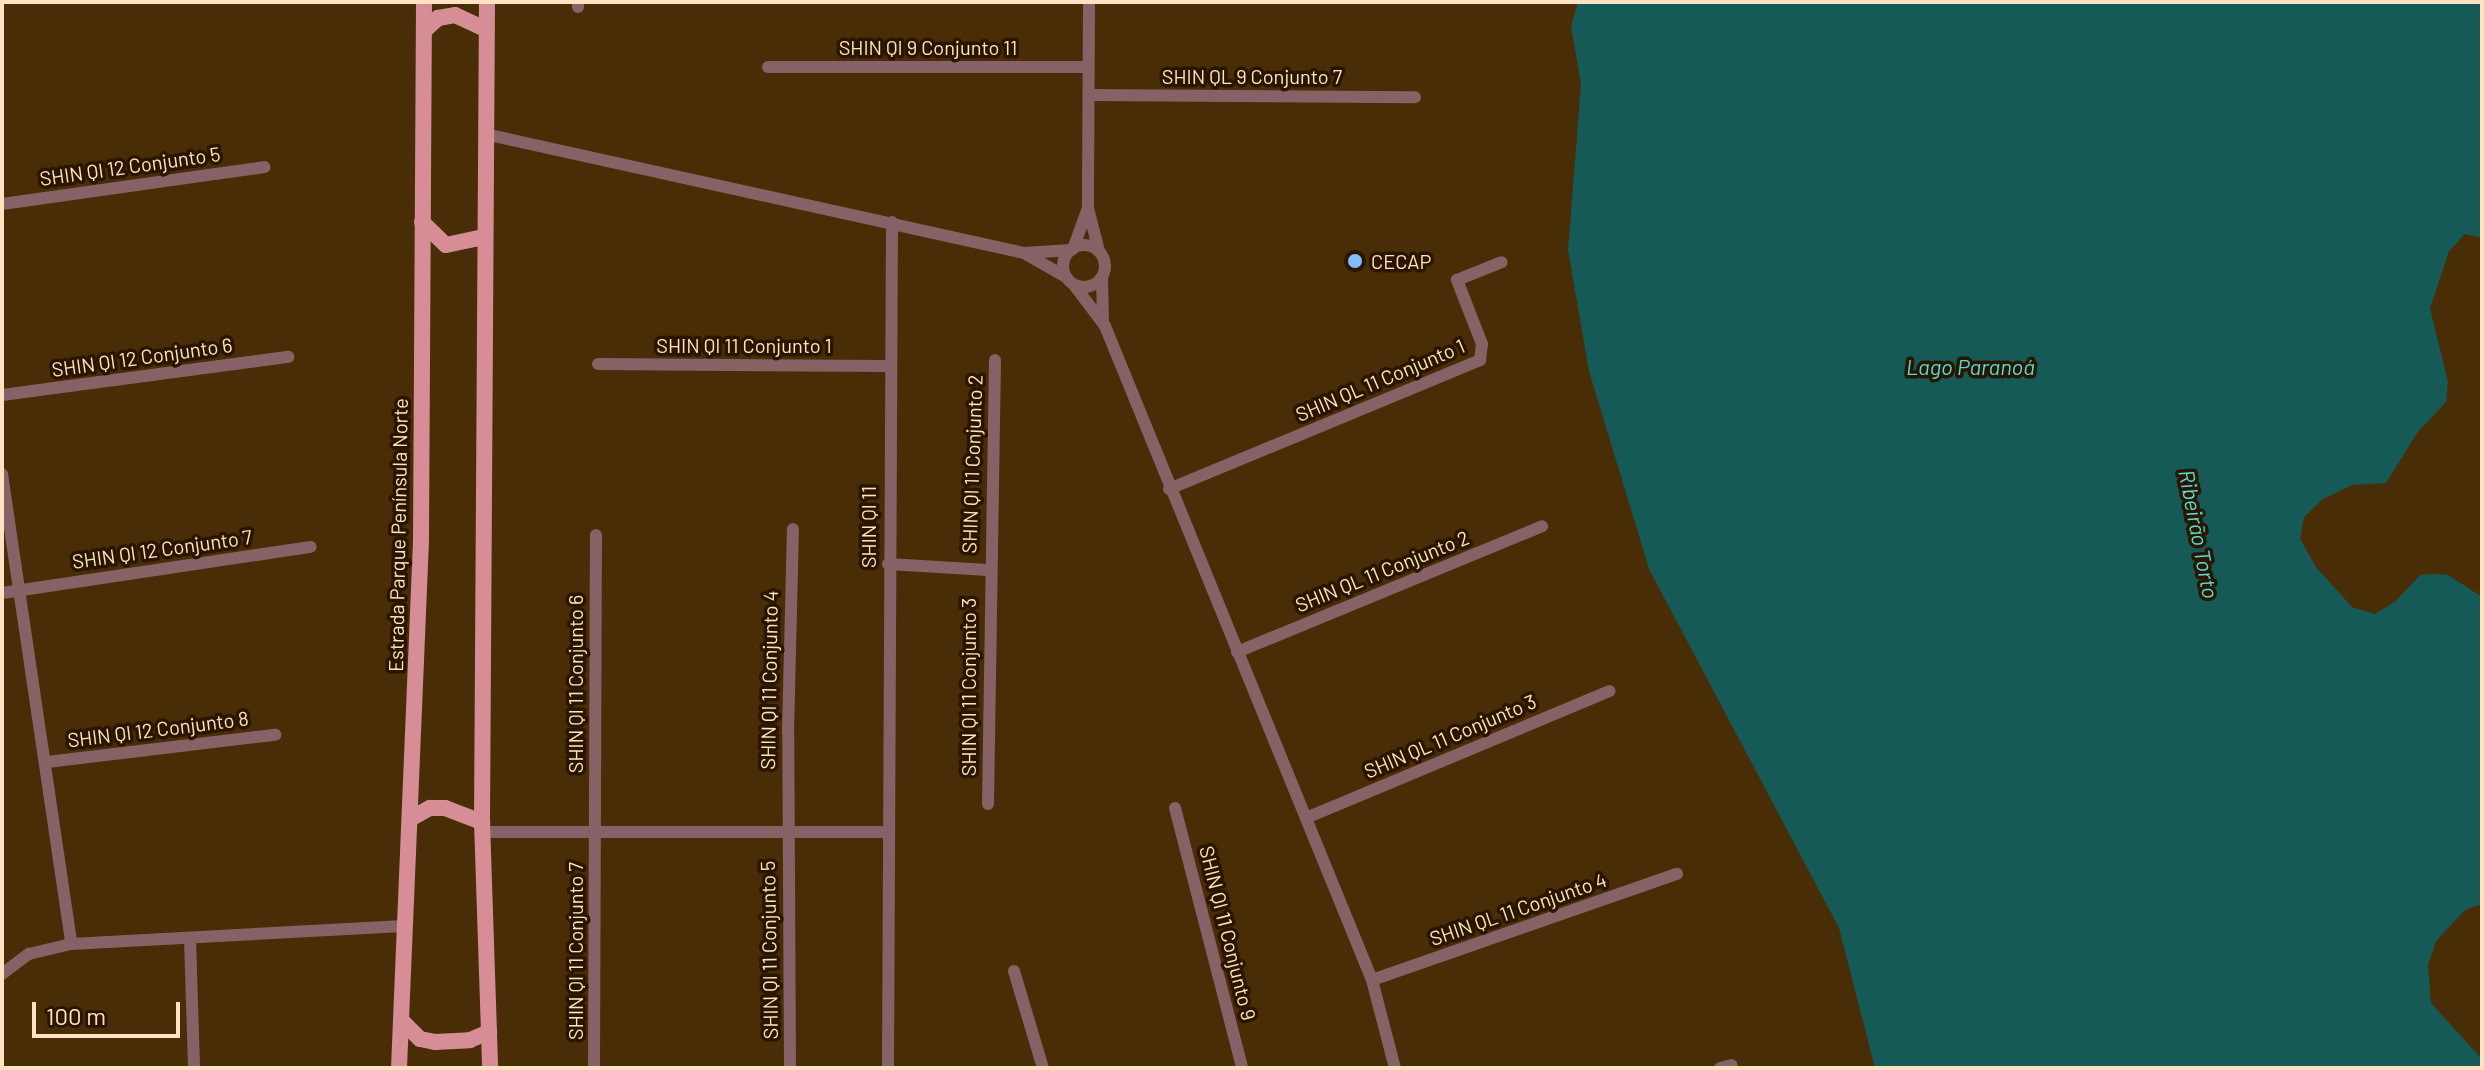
<!DOCTYPE html>
<html>
<head>
<meta charset="utf-8">
<style>
  body { margin:0 }
  #map { position:relative; width:2484px; height:1070px; overflow:hidden; background:#482d07; font-family:Barlow,sans-serif }
  div>[style] { position:absolute }
  .water>* { inset:0; background:#155a57 }
  .minor>* { height:12px; margin:-6px; padding:0 6px; transform-origin:6px; border-radius:6px; background:#866266 }
  .minor>.ring { margin:-6px; padding:0; box-sizing:content-box; background:none; border:12px solid #866266; border-radius:50% }
  .major>* { height:16px; margin:-8px; padding:0 8px; transform-origin:8px; border-radius:8px; background:#d68d96 }
  .dots>* { width:22px; height:22px; translate:-50% -50%; box-sizing:border-box; border:4px solid #2a1600; border-radius:50% }
  span { translate:-50% -50%; white-space:nowrap; text-align:center; line-height:1.15; -webkit-text-stroke:7px #2a1600; paint-order:stroke }
  .street-label { font-size:20px; color:#fee2c1 }
  .poi-label { font-size:20px; color:#fee2c1 }
  .left { translate:0 -50%; text-align:left }
  .water-label { font-size:22px; color:#55dcd6; font-style:italic }
  .frame { position:absolute; inset:0; border:4px solid #fee2c1; pointer-events:none }
  .scale { position:absolute; left:32px; top:1002px; width:148px; height:36px; box-sizing:border-box; border:4px solid #fee2c1; border-top:0; padding-left:10px; font-size:24px; line-height:28px; white-space:nowrap; color:#fee2c1; -webkit-text-stroke:6px #2a1600; paint-order:stroke }
</style>
</head>
<body>
<div id="map">
  <div class="water">
    <i style="clip-path:polygon(1578px 2px,2482px 2px,2482px 238px,2465px 234px,2449px 251px,2430px 308px,2448px 382px,2446px 402px,2417px 433px,2386px 483px,2352px 485px,2323px 499px,2304px 517px,2300px 539px,2316px 567px,2352px 607px,2375px 614px,2396px 601px,2420px 575px,2436px 574px,2448px 575px,2482px 597px,2482px 904px,2465px 910px,2436px 941px,2428px 965px,2431px 1003px,2482px 1059px,2482px 1068px,1875px 1068px,1839px 928px,1649px 569px,1589px 371px,1568px 250px,1581px 84px,1571px 26px)"></i>
  </div>
  <div class="minor">
    <i style="left:578px;top:2px;width:5px;rotate:90deg"></i>
    <i style="left:1089px;top:2px;width:206px;rotate:90.3deg"></i>
    <i style="left:1088px;top:208px;width:44px;rotate:75.7deg"></i>
    <i style="left:768px;top:67px;width:320px"></i>
    <i style="left:1089px;top:95px;width:326px;rotate:0.4deg"></i>
    <i style="left:485px;top:134px;width:552px;rotate:12.45deg"></i>
    <i style="left:1024px;top:253px;width:48px;rotate:29.7deg"></i>
    <i style="left:2px;top:204px;width:265px;rotate:-8deg"></i>
    <i class="ring" style="left:1063px;top:245px;width:30px;height:30px"></i>
    <i style="left:1073px;top:249px;width:44px;rotate:-69.9deg"></i>
    <i style="left:1024px;top:253px;width:47px;rotate:-3.7deg"></i>
    <i style="left:1102px;top:277px;width:43px;rotate:88.7deg"></i>
    <i style="left:1074px;top:285px;width:51px;rotate:52.9deg"></i>
    <i style="left:1105px;top:326px;width:706px;rotate:67.79deg"></i>
    <i style="left:1372px;top:980px;width:91px;rotate:75.4deg"></i>
    <i style="left:598px;top:364px;width:291px;rotate:0.4deg"></i>
    <i style="left:2px;top:395px;width:289px;rotate:-7.6deg"></i>
    <i style="left:2px;top:474px;width:475px;rotate:81.6deg"></i>
    <i style="left:1169px;top:489px;width:337px;rotate:-22.5deg"></i>
    <i style="left:1480px;top:360px;width:16px;rotate:-83deg"></i>
    <i style="left:1482px;top:344px;width:69px;rotate:-111.3deg"></i>
    <i style="left:1457px;top:280px;width:48px;rotate:-21.8deg"></i>
    <i style="left:888px;top:564px;width:100px;rotate:3.4deg"></i>
    <i style="left:2px;top:593px;width:312px;rotate:-8.5deg"></i>
    <i style="left:1237px;top:652px;width:330px;rotate:-22.4deg"></i>
    <i style="left:47px;top:762px;width:230px;rotate:-6.8deg"></i>
    <i style="left:988px;top:804px;width:444px;rotate:-89.1deg"></i>
    <i style="left:1175px;top:808px;width:268px;rotate:75.5deg"></i>
    <i style="left:1306px;top:818px;width:329px;rotate:-22.7deg"></i>
    <i style="left:482px;top:832px;width:407px"></i>
    <i style="left:190px;top:939px;width:129px;rotate:88.2deg"></i>
    <i style="left:1014px;top:971px;width:101px;rotate:73.4deg"></i>
    <i style="left:2px;top:974px;width:34px;rotate:-37deg"></i>
    <i style="left:29px;top:954px;width:43px;rotate:-13.4deg"></i>
    <i style="left:71px;top:944px;width:333px;rotate:-3.1deg"></i>
    <i style="left:1372px;top:980px;width:323px;rotate:-19.2deg"></i>
    <i style="left:594px;top:1068px;width:533px;rotate:-89.79deg"></i>
    <i style="left:790px;top:1068px;width:336px;rotate:-90.3deg"></i>
    <i style="left:788px;top:732px;width:203px;rotate:-88.6deg"></i>
    <i style="left:888px;top:1068px;width:846px;rotate:-89.73deg"></i>
    <i style="left:1720px;top:1068px;width:12px;rotate:-14deg"></i>
  </div>
  <div class="major">
    <i style="left:487px;top:2px;width:820px;rotate:90.35deg"></i>
    <i style="left:482px;top:822px;width:246px;rotate:88.1deg"></i>
    <i style="left:424px;top:31px;width:19px;rotate:-43deg"></i>
    <i style="left:438px;top:18px;width:17px;rotate:-10deg"></i>
    <i style="left:455px;top:15px;width:35px;rotate:25deg"></i>
    <i style="left:422px;top:222px;width:33px;rotate:44deg"></i>
    <i style="left:446px;top:245px;width:39px;rotate:-12deg"></i>
    <i style="left:410px;top:819px;width:23px;rotate:-29deg"></i>
    <i style="left:430px;top:808px;width:15px"></i>
    <i style="left:445px;top:808px;width:40px;rotate:21deg"></i>
    <i style="left:401px;top:1020px;width:27px;rotate:45deg"></i>
    <i style="left:420px;top:1039px;width:15px;rotate:11deg"></i>
    <i style="left:435px;top:1042px;width:35px;rotate:-3deg"></i>
    <i style="left:470px;top:1040px;width:21px;rotate:-23deg"></i>
    <i style="left:399px;top:1068px;width:528px;rotate:-87.61deg"></i>
    <i style="left:421px;top:540px;width:538px;rotate:-89.68deg"></i>
  </div>
  <div class="dots">
    <i style="left:1355px;top:261px;background:#82bcfa"></i>
  </div>
  <div class="street-label">
    <span style="left:928px;top:47px">SHIN QI 9 Conjunto 11</span>
    <span style="left:1252px;top:76px">SHIN QL 9 Conjunto 7</span>
    <span style="left:130px;top:166px;rotate:-8deg">SHIN QI 12 Conjunto 5</span>
    <span style="left:744px;top:345px">SHIN QI 11 Conjunto 1</span>
    <span style="left:142px;top:357px;rotate:-8deg">SHIN QI 12 Conjunto 6</span>
    <span style="left:1380px;top:380px;rotate:-23deg">SHIN QL 11 Conjunto 1</span>
    <span style="left:972px;top:464px;rotate:-88deg">SHIN QI 11 Conjunto 2</span>
    <span style="left:868px;top:527px;rotate:-90deg">SHIN QI 11</span>
    <span style="left:398px;top:535px;rotate:-89deg">Estrada Parque Península Norte</span>
    <span style="left:162px;top:549px;rotate:-8deg">SHIN QI 12 Conjunto 7</span>
    <span style="left:1382px;top:571px;rotate:-22deg">SHIN QL 11 Conjunto 2</span>
    <span style="left:769px;top:680px;rotate:-89deg">SHIN QI 11 Conjunto 4</span>
    <span style="left:575px;top:684px;rotate:-90deg">SHIN QI 11 Conjunto 6</span>
    <span style="left:968px;top:687px;rotate:-90deg">SHIN QI 11 Conjunto 3</span>
    <span style="left:158px;top:729px;rotate:-7deg">SHIN QI 12 Conjunto 8</span>
    <span style="left:1450px;top:736px;rotate:-23deg">SHIN QL 11 Conjunto 3</span>
    <span style="left:1518px;top:909px;rotate:-19deg">SHIN QL 11 Conjunto 4</span>
    <span style="left:1228px;top:933px;rotate:76deg">SHIN QI 11 Conjunto 9</span>
    <span style="left:769px;top:950px;rotate:-91deg">SHIN QI 11 Conjunto 5</span>
    <span style="left:575px;top:951px;rotate:-90deg">SHIN QI 11 Conjunto 7</span>
  </div>
  <div class="poi-label">
    <span class="left" style="left:1371px;top:261px">CECAP</span>
  </div>
  <div class="water-label">
    <span style="left:1970px;top:367px">Lago Paranoá</span>
    <span style="left:2199px;top:534px;rotate:79deg">Ribeirão Torto</span>
  </div>
  <div class="frame"></div>
  <div class="scale">100 m</div>
</div>
</body>
</html>
